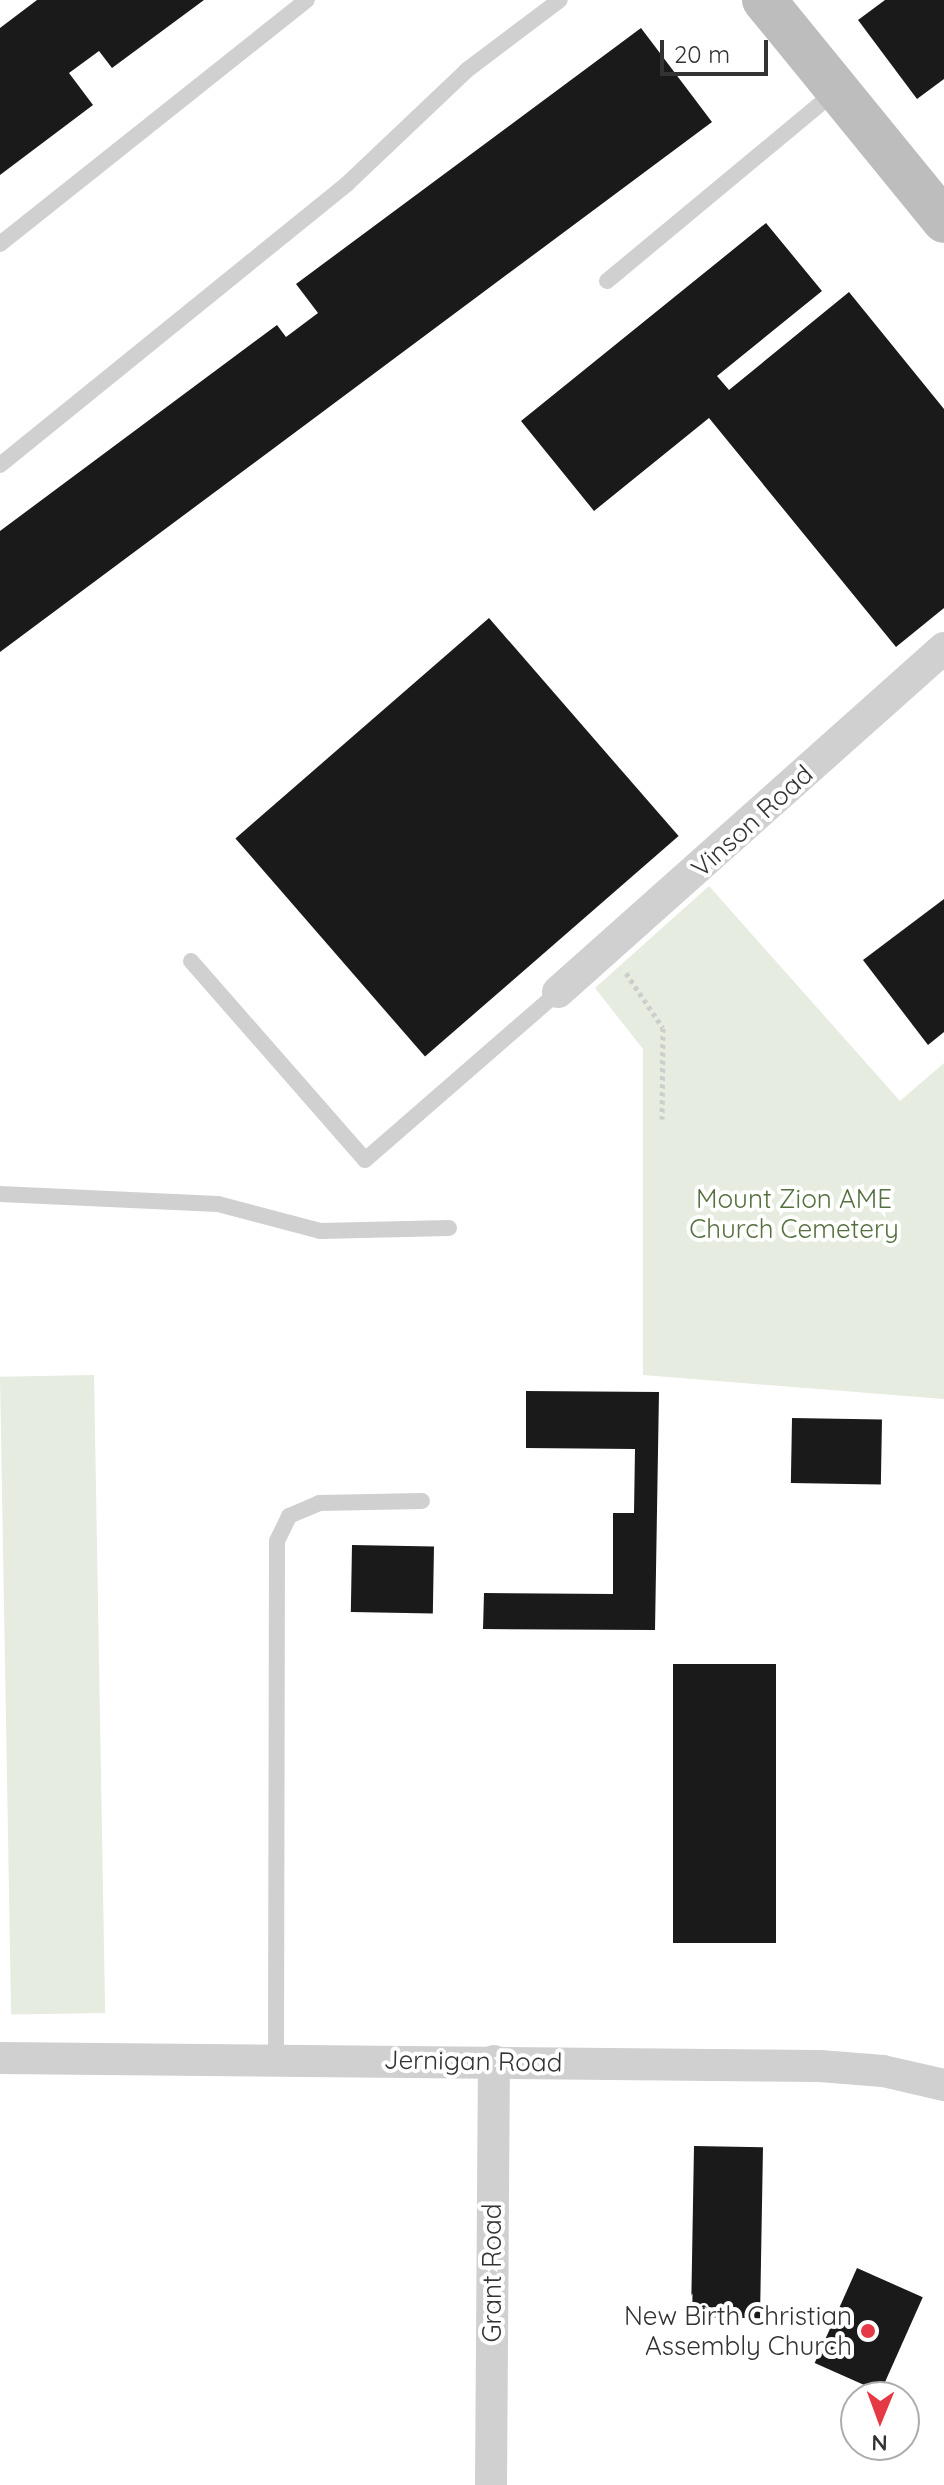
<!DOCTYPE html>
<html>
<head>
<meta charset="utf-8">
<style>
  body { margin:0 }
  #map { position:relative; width:944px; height:2485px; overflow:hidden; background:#fff; font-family:Quicksand,sans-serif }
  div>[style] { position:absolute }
  .green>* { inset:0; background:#e6ecdf; transform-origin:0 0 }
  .building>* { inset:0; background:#1a1a1a; transform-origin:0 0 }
  .path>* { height:5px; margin-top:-2.5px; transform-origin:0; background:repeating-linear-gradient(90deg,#cdcdcd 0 4px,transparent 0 8px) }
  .lane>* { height:16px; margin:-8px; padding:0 8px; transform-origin:8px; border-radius:8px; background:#d0d0d0 }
  .street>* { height:32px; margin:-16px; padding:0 16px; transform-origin:16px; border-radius:16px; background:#d0d0d0 }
  .secondary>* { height:44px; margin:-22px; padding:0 22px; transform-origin:22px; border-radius:22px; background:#bdbdbd }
  .dots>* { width:22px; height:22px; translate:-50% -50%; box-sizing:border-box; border:4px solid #fff; border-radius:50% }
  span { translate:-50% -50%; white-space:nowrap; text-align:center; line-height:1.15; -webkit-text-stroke:8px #fff; paint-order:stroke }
  .street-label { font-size:26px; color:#333 }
  .park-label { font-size:26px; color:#56703f }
  .poi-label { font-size:26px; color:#333 }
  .right { translate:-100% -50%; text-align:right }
  .north { position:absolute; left:840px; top:2381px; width:80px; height:80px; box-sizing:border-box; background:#fff; border:2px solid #adadad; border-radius:50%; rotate:181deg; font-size:22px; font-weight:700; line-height:32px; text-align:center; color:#333 }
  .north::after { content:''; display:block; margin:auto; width:28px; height:36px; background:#e63946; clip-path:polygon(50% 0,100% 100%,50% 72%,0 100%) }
  .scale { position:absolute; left:660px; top:40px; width:108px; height:36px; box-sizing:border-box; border:4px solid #333; border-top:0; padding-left:10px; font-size:24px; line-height:28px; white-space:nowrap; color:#333; -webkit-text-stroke:6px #fff; paint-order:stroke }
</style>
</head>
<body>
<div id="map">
  <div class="green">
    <i style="clip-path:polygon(709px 886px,900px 1101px,944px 1063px,944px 1399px,643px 1375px,643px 1049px,595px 988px)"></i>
    <i style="left:94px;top:1375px;width:638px;height:94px;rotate:89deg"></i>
  </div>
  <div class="building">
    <i style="clip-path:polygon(37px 0,204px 0,112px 68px,99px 51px,69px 73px,93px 105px,0 175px,0 28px)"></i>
    <i style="clip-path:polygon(885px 0,944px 0,944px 79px,917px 99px,858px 20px)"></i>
    <i style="clip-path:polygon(641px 28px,712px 122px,0 652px,0 531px,277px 325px,286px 337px,318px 313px,296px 284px)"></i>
    <i style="clip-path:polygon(766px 223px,822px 291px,717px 376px,729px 390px,849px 292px,944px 409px,944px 608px,896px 647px,709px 418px,594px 511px,521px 421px)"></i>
    <i style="left:489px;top:618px;width:289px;height:336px;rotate:49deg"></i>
    <i style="clip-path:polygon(944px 899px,944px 1032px,928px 1045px,863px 960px)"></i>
    <i style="clip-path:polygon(526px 1391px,659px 1392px,655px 1630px,483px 1629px,484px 1593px,613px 1594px,613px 1513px,634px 1513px,635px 1449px,526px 1448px)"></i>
    <i style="left:792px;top:1418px;width:90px;height:65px;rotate:1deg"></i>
    <i style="left:352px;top:1545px;width:82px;height:67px;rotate:1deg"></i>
    <i style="left:673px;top:1664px;width:103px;height:279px"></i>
    <i style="left:694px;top:2146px;width:69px;height:171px;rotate:1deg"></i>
    <i style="left:857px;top:2268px;width:72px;height:104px;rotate:24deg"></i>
  </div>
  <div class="path">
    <i style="left:626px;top:973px;width:66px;rotate:56.1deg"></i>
    <i style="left:663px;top:1028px;width:91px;rotate:90.6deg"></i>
  </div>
  <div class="lane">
    <i style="left:0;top:244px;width:392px;rotate:-38.5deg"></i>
    <i style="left:607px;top:281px;width:298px;rotate:-39.7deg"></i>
    <i style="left:0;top:465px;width:447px;rotate:-39deg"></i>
    <i style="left:347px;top:184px;width:166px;rotate:-43.5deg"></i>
    <i style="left:467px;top:70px;width:116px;rotate:-37deg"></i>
    <i style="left:191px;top:961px;width:264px;rotate:48.8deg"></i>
    <i style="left:365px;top:1160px;width:256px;rotate:-41deg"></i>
    <i style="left:0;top:1194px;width:218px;rotate:2.6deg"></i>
    <i style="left:218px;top:1204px;width:106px;rotate:14.8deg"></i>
    <i style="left:320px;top:1231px;width:129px;rotate:-1.3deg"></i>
    <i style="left:276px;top:2059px;width:518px;rotate:-89.89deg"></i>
    <i style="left:277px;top:1541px;width:28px;rotate:-64deg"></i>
    <i style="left:289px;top:1516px;width:33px;rotate:-23deg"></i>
    <i style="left:319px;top:1503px;width:103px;rotate:-1.1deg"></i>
  </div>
  <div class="street">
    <i style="left:558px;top:992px;width:517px;rotate:-41.71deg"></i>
    <i style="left:0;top:2058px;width:820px;rotate:0.56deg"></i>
    <i style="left:820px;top:2066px;width:63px;rotate:4.5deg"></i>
    <i style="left:883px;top:2071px;width:63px;rotate:12.9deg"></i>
    <i style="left:491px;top:2485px;width:424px;rotate:-89.6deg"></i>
  </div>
  <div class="secondary">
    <i style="left:764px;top:0;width:285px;rotate:50.8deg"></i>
  </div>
  <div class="dots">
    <i style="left:868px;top:2331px;background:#e63946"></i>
  </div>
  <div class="street-label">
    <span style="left:752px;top:821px;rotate:-42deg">Vinson Road</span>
    <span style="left:473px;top:2061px;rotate:1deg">Jernigan Road</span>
    <span style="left:492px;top:2273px;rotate:-90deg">Grant Road</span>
  </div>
  <div class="park-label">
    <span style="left:794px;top:1214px">Mount Zion AME<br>Church Cemetery</span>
  </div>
  <div class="poi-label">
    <span class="right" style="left:852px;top:2331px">New Birth Christian<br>Assembly Church</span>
  </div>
  <div class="north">N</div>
  <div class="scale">20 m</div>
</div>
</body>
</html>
